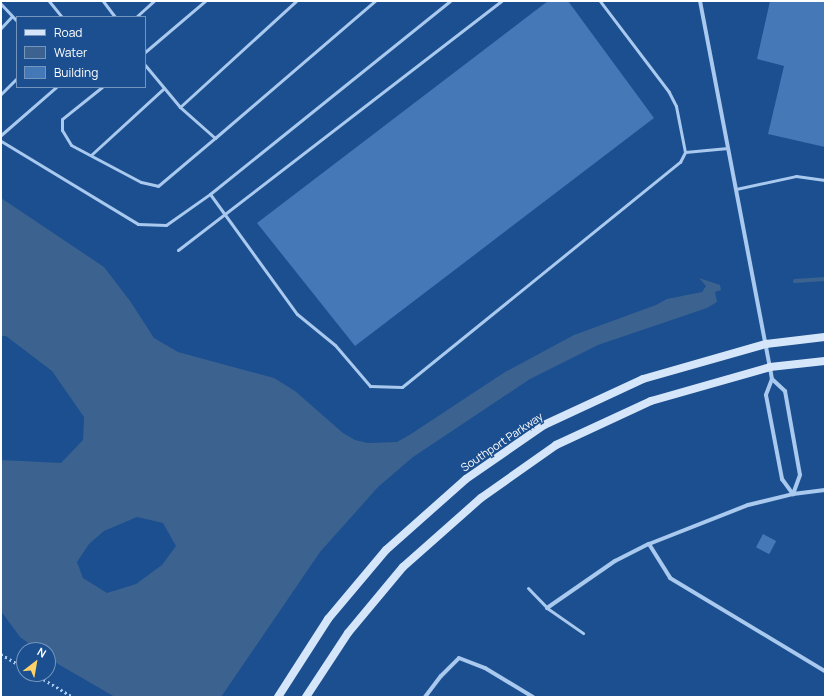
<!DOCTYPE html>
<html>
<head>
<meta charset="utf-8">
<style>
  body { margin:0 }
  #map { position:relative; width:826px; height:698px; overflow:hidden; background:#1b4f8f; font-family:Manrope,sans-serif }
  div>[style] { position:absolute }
  .water>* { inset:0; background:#3c6290 }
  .stream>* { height:4px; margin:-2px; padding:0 2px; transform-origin:2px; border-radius:2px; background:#3c6290 }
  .building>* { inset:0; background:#4478b7; transform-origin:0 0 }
  .path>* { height:2.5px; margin-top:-1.25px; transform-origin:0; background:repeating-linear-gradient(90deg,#a9c9ee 0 2px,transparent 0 5px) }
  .service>* { height:3px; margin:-1.5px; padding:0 1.5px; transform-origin:1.5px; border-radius:1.5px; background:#a9c9ee }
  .minor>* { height:4px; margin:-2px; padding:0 2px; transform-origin:2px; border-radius:2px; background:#a9c9ee }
  .secondary>* { height:8px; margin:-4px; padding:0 4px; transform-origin:4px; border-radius:4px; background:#d6e6fa }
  span { translate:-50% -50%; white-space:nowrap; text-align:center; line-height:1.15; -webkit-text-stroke:3px #1b4f8f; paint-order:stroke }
  .street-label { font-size:11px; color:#fff }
  .frame { position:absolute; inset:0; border:2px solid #fff; pointer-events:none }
  .legend { position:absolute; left:16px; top:16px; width:130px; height:72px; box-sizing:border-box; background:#1b4f8f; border:1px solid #7695bc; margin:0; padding:5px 7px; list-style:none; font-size:12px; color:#fff }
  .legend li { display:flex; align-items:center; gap:8px; height:20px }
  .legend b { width:20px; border:1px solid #7695bc }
  .north { position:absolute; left:16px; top:642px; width:40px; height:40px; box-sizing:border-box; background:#1b4f8f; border:1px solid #7695bc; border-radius:50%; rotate:31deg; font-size:11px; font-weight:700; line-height:16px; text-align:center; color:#fff }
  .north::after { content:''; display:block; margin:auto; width:14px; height:18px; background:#ffd166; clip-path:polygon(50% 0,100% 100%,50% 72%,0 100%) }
</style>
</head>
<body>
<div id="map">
  <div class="water">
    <i style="clip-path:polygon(evenodd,1px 198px,104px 267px,130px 301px,154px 338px,178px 352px,274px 378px,295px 391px,343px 433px,355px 440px,368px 443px,397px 442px,411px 434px,505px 372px,574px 335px,656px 305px,667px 299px,702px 292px,706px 286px,699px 278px,720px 285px,721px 290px,715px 292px,717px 302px,707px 308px,598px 345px,530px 379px,413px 457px,378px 487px,320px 552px,221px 697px,115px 697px,58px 664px,48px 657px,48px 650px,38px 650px,20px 637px,1px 611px,1px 460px,61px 463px,83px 440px,84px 417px,52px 371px,6px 336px,1px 336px,1px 198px,137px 517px,163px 523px,176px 546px,162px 565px,136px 584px,107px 593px,83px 578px,77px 562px,89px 544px,104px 531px,137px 517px)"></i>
  </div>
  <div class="stream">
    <i style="left:795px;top:281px;width:30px;rotate:-4deg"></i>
  </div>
  <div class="building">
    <i style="clip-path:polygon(548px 1px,568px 1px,654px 118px,355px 346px,257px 223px)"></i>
    <i style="clip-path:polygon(770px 1px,825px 1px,825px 147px,768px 134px,784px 66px,757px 59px)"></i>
    <i style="left:763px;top:534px;width:15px;height:15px;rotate:28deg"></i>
  </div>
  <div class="path">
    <i style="left:1px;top:654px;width:27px;rotate:31deg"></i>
    <i style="left:35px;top:674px;width:44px;rotate:31.2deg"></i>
  </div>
  <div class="service">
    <i style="left:49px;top:1px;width:21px;rotate:51deg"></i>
    <i style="left:103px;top:1px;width:20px;rotate:53deg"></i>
    <i style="left:450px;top:1px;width:308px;rotate:141.2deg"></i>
    <i style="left:210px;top:194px;width:148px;rotate:54.1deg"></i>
    <i style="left:297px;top:314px;width:49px;rotate:39.2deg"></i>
    <i style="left:335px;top:345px;width:54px;rotate:49.5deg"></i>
    <i style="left:370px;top:386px;width:32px;rotate:2deg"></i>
    <i style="left:402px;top:387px;width:358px;rotate:-39deg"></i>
    <i style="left:680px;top:162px;width:11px;rotate:-63deg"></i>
    <i style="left:685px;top:152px;width:47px;rotate:-101.1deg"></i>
    <i style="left:676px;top:106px;width:16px;rotate:-117deg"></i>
    <i style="left:669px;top:92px;width:114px;rotate:-127.2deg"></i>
    <i style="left:1px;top:4px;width:23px;rotate:47deg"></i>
    <i style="left:136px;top:17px;width:24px;rotate:-42deg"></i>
    <i style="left:1px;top:28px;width:16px;rotate:-47deg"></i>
    <i style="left:145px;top:52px;width:79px;rotate:-40.4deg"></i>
    <i style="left:102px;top:87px;width:51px;rotate:141.3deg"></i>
    <i style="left:62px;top:119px;width:11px;rotate:90deg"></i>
    <i style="left:62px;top:130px;width:17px;rotate:59deg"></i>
    <i style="left:71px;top:145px;width:79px;rotate:27.9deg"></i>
    <i style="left:141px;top:182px;width:17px;rotate:13deg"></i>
    <i style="left:158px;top:186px;width:75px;rotate:-40.1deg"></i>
    <i style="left:215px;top:138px;width:47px;rotate:-138.5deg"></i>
    <i style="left:180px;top:107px;width:55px;rotate:-129.8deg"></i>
    <i style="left:1px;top:94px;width:23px;rotate:-45deg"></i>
    <i style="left:180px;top:107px;width:157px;rotate:-42.4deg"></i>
    <i style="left:1px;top:135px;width:73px;rotate:-41.1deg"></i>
    <i style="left:215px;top:138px;width:211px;rotate:-40.6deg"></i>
    <i style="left:1px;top:141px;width:160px;rotate:31.2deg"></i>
    <i style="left:138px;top:224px;width:28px;rotate:2deg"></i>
    <i style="left:166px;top:225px;width:54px;rotate:-35.2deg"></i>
    <i style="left:685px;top:152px;width:43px;rotate:-5.3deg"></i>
    <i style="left:91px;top:155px;width:99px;rotate:-42.5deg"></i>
    <i style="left:736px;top:189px;width:61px;rotate:-12.2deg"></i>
    <i style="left:796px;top:176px;width:29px;rotate:8deg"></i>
    <i style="left:178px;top:250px;width:408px;rotate:-37.6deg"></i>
    <i style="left:528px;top:588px;width:28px;rotate:46deg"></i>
    <i style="left:547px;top:608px;width:44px;rotate:34.8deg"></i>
  </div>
  <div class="minor">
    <i style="left:700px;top:1px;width:373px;rotate:79.2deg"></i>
    <i style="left:770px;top:367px;width:12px;rotate:81deg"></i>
    <i style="left:772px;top:379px;width:17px;rotate:111deg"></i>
    <i style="left:766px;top:395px;width:86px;rotate:79.2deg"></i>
    <i style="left:782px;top:479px;width:19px;rotate:54deg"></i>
    <i style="left:772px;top:379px;width:18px;rotate:43deg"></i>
    <i style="left:785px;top:391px;width:85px;rotate:79.9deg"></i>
    <i style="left:800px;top:475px;width:20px;rotate:110deg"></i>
    <i style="left:649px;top:544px;width:106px;rotate:-21.5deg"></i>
    <i style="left:748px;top:505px;width:46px;rotate:-13.7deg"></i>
    <i style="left:793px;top:494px;width:32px;rotate:-7deg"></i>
    <i style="left:547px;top:608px;width:83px;rotate:-34.7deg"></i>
    <i style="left:615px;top:561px;width:38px;rotate:-27deg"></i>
    <i style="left:649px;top:544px;width:40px;rotate:58deg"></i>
    <i style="left:670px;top:578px;width:181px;rotate:31deg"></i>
    <i style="left:425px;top:697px;width:26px;rotate:-53deg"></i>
    <i style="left:441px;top:676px;width:25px;rotate:-45deg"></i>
    <i style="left:459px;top:658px;width:28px;rotate:21deg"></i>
    <i style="left:485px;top:668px;width:56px;rotate:31.1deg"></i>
  </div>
  <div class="secondary">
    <i style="left:278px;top:697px;width:93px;rotate:-57.3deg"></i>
    <i style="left:328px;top:619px;width:90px;rotate:-50deg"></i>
    <i style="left:386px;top:550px;width:107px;rotate:-41.6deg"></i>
    <i style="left:466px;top:479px;width:95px;rotate:-34.7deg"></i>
    <i style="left:544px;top:425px;width:109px;rotate:-24.9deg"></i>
    <i style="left:643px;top:379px;width:128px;rotate:-15.9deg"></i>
    <i style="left:766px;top:344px;width:59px;rotate:-6.8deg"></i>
    <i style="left:306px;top:697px;width:77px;rotate:-56.7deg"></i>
    <i style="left:348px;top:633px;width:86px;rotate:-50.2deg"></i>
    <i style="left:403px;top:567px;width:104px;rotate:-41.5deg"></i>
    <i style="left:481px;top:498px;width:92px;rotate:-35.2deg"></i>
    <i style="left:556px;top:445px;width:105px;rotate:-24.9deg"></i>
    <i style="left:651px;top:401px;width:124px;rotate:-15.9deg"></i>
    <i style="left:770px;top:367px;width:55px;rotate:-6.2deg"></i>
  </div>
  <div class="street-label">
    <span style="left:502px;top:442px;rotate:-34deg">Southport Parkway</span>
  </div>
  <div class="frame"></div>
  <ul class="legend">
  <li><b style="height:5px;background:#d6e6fa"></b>Road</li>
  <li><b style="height:11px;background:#3c6290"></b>Water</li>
  <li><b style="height:11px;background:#4478b7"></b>Building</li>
  </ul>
  <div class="north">N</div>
</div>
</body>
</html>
